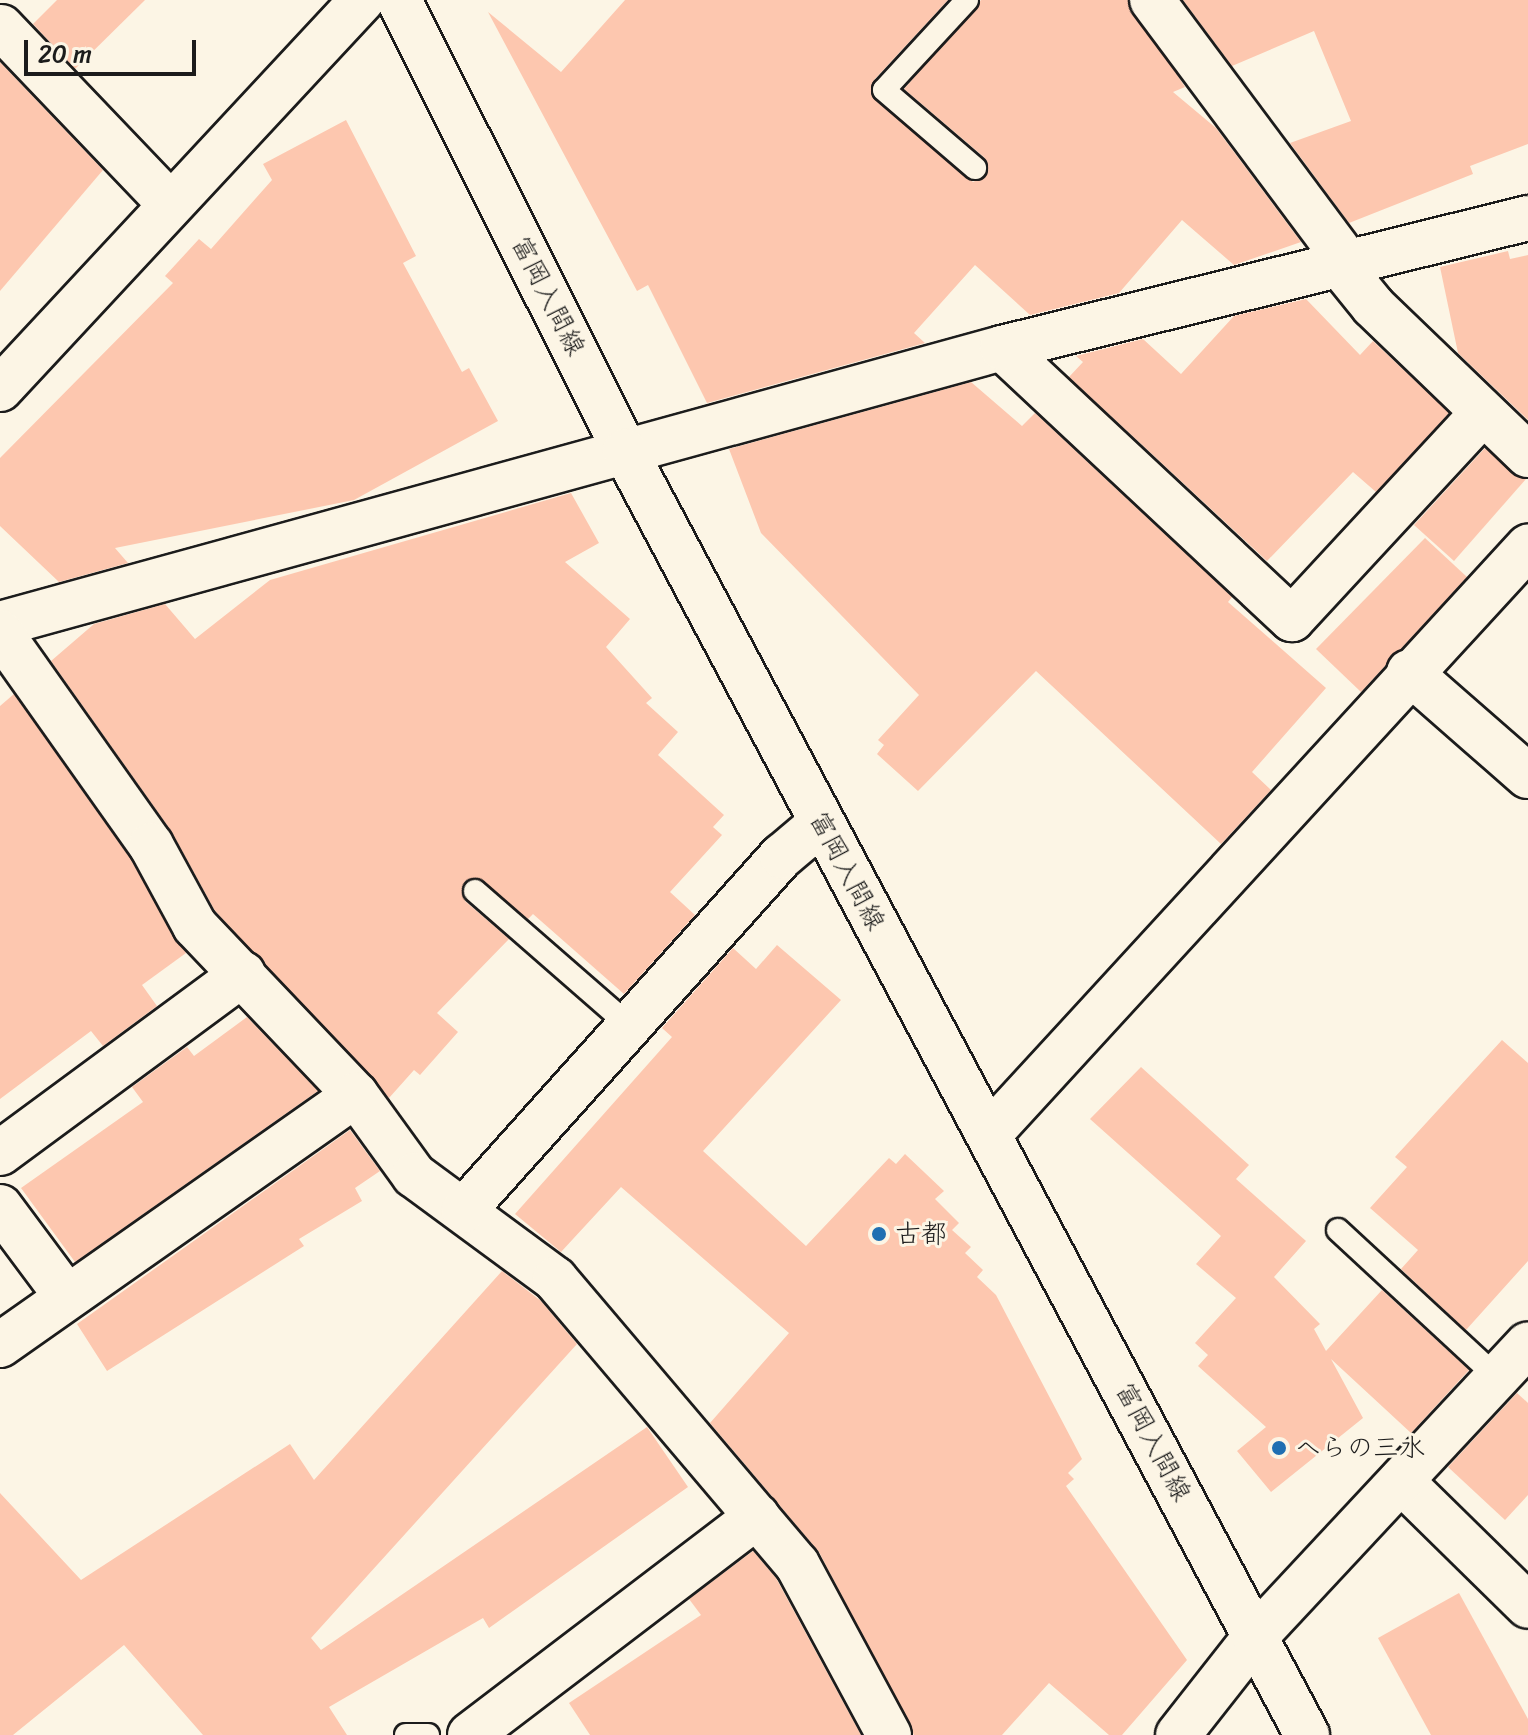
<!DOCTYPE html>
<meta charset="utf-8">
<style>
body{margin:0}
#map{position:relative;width:1528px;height:1735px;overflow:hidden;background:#fcf5e5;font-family:Sriracha,"Klee One",sans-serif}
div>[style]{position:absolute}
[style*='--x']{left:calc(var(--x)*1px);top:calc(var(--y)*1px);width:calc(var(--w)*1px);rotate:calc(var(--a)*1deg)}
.building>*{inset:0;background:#fdc7af}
.roads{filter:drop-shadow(2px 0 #1c1c1c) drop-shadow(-2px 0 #1c1c1c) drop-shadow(0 2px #1c1c1c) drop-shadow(0 -2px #1c1c1c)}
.lane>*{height:22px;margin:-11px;padding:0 11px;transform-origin:11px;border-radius:11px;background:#fcf5e5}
.street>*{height:44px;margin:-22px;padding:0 22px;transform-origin:22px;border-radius:22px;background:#fcf5e5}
.secondary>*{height:44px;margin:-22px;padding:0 22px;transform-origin:22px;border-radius:22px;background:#fcf5e5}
.dots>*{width:22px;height:22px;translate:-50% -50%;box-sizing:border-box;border:4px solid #fcf5e5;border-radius:50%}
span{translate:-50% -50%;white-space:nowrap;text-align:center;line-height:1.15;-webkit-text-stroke:6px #fcf5e5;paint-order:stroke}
.street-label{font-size:26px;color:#1c1c1c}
.poi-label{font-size:26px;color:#1c1c1c}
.left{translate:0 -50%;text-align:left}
.scale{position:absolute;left:24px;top:40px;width:172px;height:36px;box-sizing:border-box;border:4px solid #1c1c1c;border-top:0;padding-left:10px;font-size:24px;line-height:28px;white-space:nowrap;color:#1c1c1c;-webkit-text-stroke:6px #fcf5e5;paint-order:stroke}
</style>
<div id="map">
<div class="building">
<div style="clip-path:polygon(57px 0,145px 0,75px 69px,33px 24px)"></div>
<div style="clip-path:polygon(625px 0,948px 0,874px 80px,871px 94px,973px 182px,986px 176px,985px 158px,904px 89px,981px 0,1128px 0,1185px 87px,1173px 92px,1216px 128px,1301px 242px,1234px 265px,1182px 220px,1119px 293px,1030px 315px,975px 265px,914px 333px,925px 343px,707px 403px,648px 285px,637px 291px,488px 12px,561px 72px)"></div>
<div style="clip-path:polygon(1183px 0,1528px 0,1528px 144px,1470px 166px,1473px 174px,1349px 223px,1290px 143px,1351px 121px,1314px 31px,1232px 66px)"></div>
<div style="clip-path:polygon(0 62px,103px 170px,0 291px)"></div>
<div style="clip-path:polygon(346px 120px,416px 256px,403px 263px,462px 372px,469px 368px,498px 421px,354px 500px,115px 548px,128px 563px,59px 582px,0 526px,0 458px,173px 283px,165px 276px,199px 239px,211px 249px,272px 180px,263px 164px)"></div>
<div style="clip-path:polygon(1508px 251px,1510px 259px,1528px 255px,1528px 420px,1458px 353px,1440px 267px)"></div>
<div style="clip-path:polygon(1306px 299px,1360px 355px,1373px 341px,1449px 413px,1376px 492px,1353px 472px,1267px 561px,1069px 377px,1083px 362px,1076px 356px,1143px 339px,1181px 374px,1234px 316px)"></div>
<div style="clip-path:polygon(971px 382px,1022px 426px,1035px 413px,1232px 597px,1228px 602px,1326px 688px,1252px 772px,1271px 790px,1221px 844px,1036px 671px,918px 791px,877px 754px,884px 745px,878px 740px,919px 695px,761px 533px,729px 449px)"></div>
<div style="clip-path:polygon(1485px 448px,1526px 479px,1454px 561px,1414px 525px)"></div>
<div style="clip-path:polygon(571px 493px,599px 543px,565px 562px,630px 619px,606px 647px,652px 698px,646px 703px,678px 732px,658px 755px,724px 815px,713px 827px,722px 835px,670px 892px,695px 915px,624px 994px,533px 914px,528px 919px,478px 878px,465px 881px,465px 901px,509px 939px,437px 1013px,458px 1032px,420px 1075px,414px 1070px,389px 1098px,215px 911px,171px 831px,51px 661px,94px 624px,165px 604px,195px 639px,270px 580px)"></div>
<div style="clip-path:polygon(1425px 538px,1467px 577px,1361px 692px,1316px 649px)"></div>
<div style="clip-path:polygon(14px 694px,130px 858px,186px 953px,142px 985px,157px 1006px,103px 1046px,91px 1031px,0 1099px,0 706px)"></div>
<div style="clip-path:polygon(777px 945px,841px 1000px,703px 1151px,806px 1246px,889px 1158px,896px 1164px,905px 1154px,944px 1191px,935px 1199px,959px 1223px,952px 1230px,971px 1247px,965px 1253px,983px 1270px,977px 1277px,996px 1295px,1082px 1459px,1068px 1473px,1074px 1479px,1066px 1486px,1187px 1660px,1122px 1735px,1109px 1735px,1049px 1683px,1002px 1735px,914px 1735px,819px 1552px,710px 1423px,789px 1333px,621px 1187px,561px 1252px,515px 1214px,672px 1037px,662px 1028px,733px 948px,756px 969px)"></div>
<div style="clip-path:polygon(247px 1017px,318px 1091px,75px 1262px,21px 1188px,143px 1102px,132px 1087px,187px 1047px,194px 1056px)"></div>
<div style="clip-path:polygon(1502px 1040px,1528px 1063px,1528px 1261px,1466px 1330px,1401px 1269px,1418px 1250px,1370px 1208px,1407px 1167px,1395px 1157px)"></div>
<div style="clip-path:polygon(1141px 1067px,1249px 1165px,1236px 1179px,1306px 1241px,1274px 1277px,1320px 1324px,1314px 1329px,1326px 1351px,1382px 1290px,1469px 1370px,1411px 1433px,1331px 1359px,1363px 1418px,1271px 1492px,1237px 1451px,1266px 1427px,1198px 1366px,1208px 1355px,1195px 1343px,1236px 1298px,1196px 1264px,1221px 1236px,1090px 1119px)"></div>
<div style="clip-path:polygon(350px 1130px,380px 1171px,355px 1188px,362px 1201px,299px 1239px,304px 1246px,107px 1371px,77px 1324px)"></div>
<div style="clip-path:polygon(502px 1271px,541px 1301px,577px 1344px,311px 1638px,321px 1650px,647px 1427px,688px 1487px,489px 1628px,483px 1618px,329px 1707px,347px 1735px,203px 1735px,124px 1645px,13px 1735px,0 1735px,0 1493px,81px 1580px,290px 1444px,314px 1480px)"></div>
<div style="clip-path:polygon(1517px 1393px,1528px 1403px,1528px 1495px,1505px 1520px,1448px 1467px)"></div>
<div style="clip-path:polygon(753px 1551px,776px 1578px,861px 1735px,590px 1735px,569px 1703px,701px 1615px,689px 1599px)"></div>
<div style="clip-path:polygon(1459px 1593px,1528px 1719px,1528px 1735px,1431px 1735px,1378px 1638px)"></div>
</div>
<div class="roads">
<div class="lane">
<div style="--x:967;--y:0;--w:122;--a:132.7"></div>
<div style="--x:884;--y:90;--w:120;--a:40.6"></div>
<div style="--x:475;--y:891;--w:206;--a:41.1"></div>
<div style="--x:1338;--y:1230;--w:218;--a:42.8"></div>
<div style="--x:406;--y:1735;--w:22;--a:0"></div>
</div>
<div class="street">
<div style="--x:1152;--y:0;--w:327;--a:53.3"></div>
<div style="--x:1;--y:27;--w:243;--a:46.3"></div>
<div style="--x:1339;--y:264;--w:54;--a:51"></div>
<div style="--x:1373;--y:306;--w:215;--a:43.9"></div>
<div style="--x:1002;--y:348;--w:397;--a:43.1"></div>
<div style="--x:1292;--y:619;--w:280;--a:-47.2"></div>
<div style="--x:0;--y:389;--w:531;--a:-47.06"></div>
<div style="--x:0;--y:624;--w:1039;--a:-15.4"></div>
<div style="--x:1002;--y:348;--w:542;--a:-13.88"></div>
<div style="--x:0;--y:632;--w:261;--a:54.7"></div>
<div style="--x:151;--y:845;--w:92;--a:61.5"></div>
<div style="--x:195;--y:926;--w:233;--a:46.4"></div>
<div style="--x:356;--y:1095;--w:99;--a:54.1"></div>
<div style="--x:414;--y:1175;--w:175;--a:36.4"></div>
<div style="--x:555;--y:1279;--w:374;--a:49.7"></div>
<div style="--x:797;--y:1564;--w:194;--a:61.7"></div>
<div style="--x:1409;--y:672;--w:158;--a:41.2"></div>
<div style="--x:990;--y:1133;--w:796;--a:-47.45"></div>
<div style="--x:0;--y:1153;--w:302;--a:-36.4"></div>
<div style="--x:0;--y:1207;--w:112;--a:53.3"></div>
<div style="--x:464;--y:1210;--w:476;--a:-48.1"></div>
<div style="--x:782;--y:856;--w:51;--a:-40.2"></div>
<div style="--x:0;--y:1345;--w:435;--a:-35.1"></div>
<div style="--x:1401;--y:1481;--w:178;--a:44.5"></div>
<div style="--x:470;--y:1735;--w:361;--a:-37.3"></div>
<div style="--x:1178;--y:1735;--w:125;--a:-51.8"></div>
<div style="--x:1255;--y:1637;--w:400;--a:-47"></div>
</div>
<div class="secondary">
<div style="--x:399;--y:0;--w:504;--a:63.38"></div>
<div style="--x:625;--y:451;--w:1454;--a:62.02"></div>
</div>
</div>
<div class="dots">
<div style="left:879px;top:1234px;background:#1f6fb2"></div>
<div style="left:1279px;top:1448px;background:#1f6fb2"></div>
</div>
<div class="street-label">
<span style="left:548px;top:296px;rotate:63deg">富岡入間線</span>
<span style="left:847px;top:871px;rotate:62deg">富岡入間線</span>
<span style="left:1153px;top:1442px;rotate:62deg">富岡入間線</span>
</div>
<div class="poi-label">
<span class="left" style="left:895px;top:1234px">古都</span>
<span class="left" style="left:1295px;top:1448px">へらの三水</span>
</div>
<div class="scale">20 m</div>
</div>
